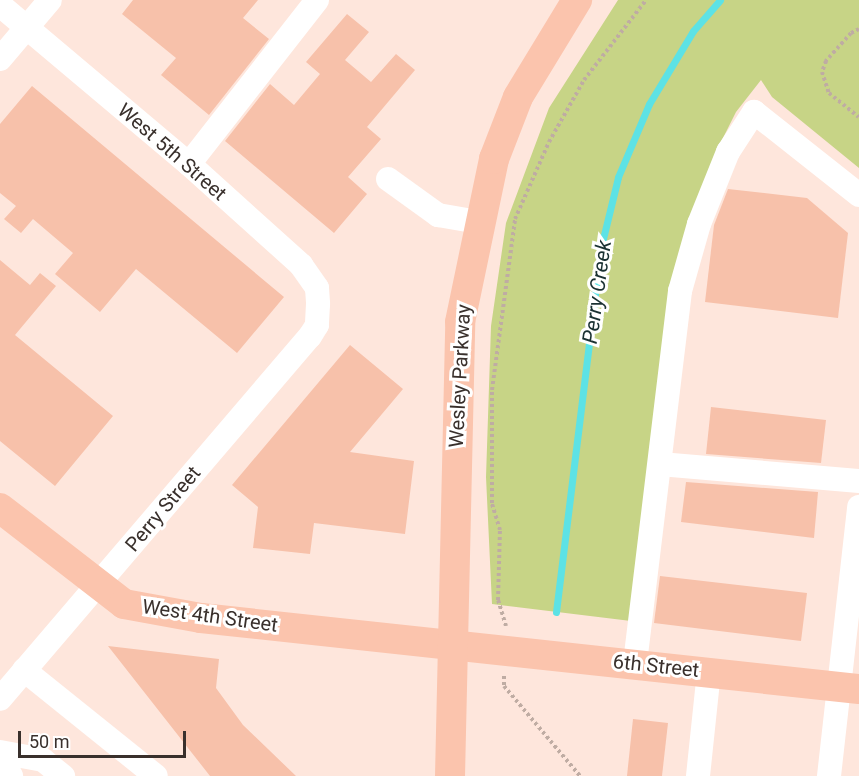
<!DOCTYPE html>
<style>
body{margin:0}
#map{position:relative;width:859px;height:776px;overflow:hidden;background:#fee6dc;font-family:Roboto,sans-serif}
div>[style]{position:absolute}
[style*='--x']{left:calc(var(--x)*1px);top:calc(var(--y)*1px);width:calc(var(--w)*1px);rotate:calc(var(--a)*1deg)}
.green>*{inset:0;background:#c7d486}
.stream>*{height:7px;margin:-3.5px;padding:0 3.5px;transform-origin:3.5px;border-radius:3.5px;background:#5de2e5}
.building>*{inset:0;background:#f7c1aa}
.path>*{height:4px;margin-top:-2px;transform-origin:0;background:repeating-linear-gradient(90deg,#bfaca3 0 3px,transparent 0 6px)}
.minor>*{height:24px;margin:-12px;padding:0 12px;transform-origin:12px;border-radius:12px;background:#fff}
.major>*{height:30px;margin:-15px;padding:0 15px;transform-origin:15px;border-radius:15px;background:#fbc4ad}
span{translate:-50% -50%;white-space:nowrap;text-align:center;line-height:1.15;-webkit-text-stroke:6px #fff;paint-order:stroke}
.street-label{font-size:20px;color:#39302c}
.water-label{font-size:21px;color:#1a3132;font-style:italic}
.scale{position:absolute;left:18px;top:731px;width:168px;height:27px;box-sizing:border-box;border:3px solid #39302c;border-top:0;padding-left:8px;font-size:18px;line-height:21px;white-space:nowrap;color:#39302c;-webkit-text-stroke:4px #fff;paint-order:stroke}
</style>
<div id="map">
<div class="green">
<div style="clip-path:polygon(618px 0,859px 0,859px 168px,772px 97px,761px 80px,736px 112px,717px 150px,631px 621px,492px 604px,486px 477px,491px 326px,506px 223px,549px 108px)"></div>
</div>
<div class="stream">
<div style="--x:556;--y:612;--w:368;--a:-83"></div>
<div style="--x:601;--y:247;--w:72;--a:-76.3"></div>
<div style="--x:618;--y:177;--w:79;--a:-67"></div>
<div style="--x:649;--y:104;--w:85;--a:-58.9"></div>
<div style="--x:693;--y:31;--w:41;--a:-48.9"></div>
</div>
<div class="building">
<div style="clip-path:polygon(133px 0,258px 0,243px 18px,269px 39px,209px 115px,161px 75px,176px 58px,122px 14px)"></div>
<div style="clip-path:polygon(347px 14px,369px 32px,345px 60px,371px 82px,396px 54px,415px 70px,367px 127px,381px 139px,348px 177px,367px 194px,334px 233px,225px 141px,270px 84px,294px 105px,320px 74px,306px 62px)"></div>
<div style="clip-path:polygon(32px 86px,284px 297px,237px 353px,136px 269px,100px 312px,55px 274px,73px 253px,33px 219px,21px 233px,4px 219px,16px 206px,0 193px,0 124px)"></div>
<div style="clip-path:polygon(728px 189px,807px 198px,848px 233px,838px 318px,705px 302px,714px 225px)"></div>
<div style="clip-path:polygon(0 260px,30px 285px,40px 273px,56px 286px,15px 335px,113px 416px,55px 486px,0 441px)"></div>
<div style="clip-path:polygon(350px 345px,403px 389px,350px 452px,414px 461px,405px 534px,314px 523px,310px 554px,253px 548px,258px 507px,232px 485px)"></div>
<div style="clip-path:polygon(711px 407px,826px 420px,821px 463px,706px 454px)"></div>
<div style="clip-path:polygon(686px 482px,818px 492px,814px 538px,681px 522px)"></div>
<div style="clip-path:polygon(660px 576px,807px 593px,801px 641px,654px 623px)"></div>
<div style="clip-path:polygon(108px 646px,219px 659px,216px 688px,243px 725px,296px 776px,210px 776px)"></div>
<div style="clip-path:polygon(633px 719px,668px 723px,662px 776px,627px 776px)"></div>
</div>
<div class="path">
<div style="--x:859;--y:29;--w:9;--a:153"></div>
<div style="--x:851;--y:33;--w:38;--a:132"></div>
<div style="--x:826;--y:61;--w:12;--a:110"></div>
<div style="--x:822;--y:72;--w:22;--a:72"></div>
<div style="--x:829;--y:93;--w:38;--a:39"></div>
<div style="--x:506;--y:626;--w:27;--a:-107"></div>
<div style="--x:498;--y:600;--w:70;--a:-88.4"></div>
<div style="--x:500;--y:530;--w:28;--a:-107"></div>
<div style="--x:492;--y:503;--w:113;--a:-90"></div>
<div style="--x:492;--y:390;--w:173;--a:-82.3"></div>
<div style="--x:515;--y:219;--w:84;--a:-66.2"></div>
<div style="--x:549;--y:142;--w:71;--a:-60.6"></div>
<div style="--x:584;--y:80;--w:101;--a:-52.2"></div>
<div style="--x:504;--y:676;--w:10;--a:90"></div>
<div style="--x:504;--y:686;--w:118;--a:49.8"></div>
</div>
<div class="minor">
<div style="--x:0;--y:5;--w:247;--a:40.1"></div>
<div style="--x:189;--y:164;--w:151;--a:42"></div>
<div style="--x:301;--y:265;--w:28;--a:55"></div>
<div style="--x:317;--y:288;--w:16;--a:86"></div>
<div style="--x:318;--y:304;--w:21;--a:93"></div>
<div style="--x:317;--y:325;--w:13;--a:122"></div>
<div style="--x:310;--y:336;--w:477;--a:130.5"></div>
<div style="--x:0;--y:59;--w:77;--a:-49.7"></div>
<div style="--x:189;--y:164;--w:208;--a:-52"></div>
<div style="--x:388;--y:179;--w:62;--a:35.8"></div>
<div style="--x:438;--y:215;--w:41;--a:9.9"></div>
<div style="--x:660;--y:464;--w:200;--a:4.9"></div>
<div style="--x:635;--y:663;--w:375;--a:-83.1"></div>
<div style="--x:680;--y:291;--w:70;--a:-74.2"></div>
<div style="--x:699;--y:224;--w:78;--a:-68.1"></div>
<div style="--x:728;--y:152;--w:48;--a:-57"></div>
<div style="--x:754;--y:112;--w:134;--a:38.3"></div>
<div style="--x:24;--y:670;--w:169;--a:38.8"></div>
<div style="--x:0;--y:752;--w:44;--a:10.5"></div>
<div style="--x:43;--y:760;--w:26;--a:39"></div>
<div style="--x:0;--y:756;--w:23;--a:61"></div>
<div style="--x:698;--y:776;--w:105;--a:-84"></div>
<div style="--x:829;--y:776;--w:271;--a:-83.6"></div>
</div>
<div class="major">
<div style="--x:0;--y:508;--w:157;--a:37.7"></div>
<div style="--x:124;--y:604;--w:78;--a:10.3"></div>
<div style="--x:201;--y:618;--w:662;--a:6.16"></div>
<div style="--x:450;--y:776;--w:454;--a:-88.7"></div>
<div style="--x:460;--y:322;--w:167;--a:-78.2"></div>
<div style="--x:494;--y:159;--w:66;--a:-68.8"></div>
<div style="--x:518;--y:97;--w:114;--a:-58.7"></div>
</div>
<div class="street-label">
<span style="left:172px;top:152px;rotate:41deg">West 5th Street</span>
<span style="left:460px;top:376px;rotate:-87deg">Wesley Parkway</span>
<span style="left:163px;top:509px;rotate:-50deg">Perry Street</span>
<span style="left:210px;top:616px;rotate:8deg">West 4th Street</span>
<span style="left:656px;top:666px;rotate:6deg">6th Street</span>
</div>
<div class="water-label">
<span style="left:597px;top:292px;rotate:-82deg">Perry Creek</span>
</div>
<div class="scale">50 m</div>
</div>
